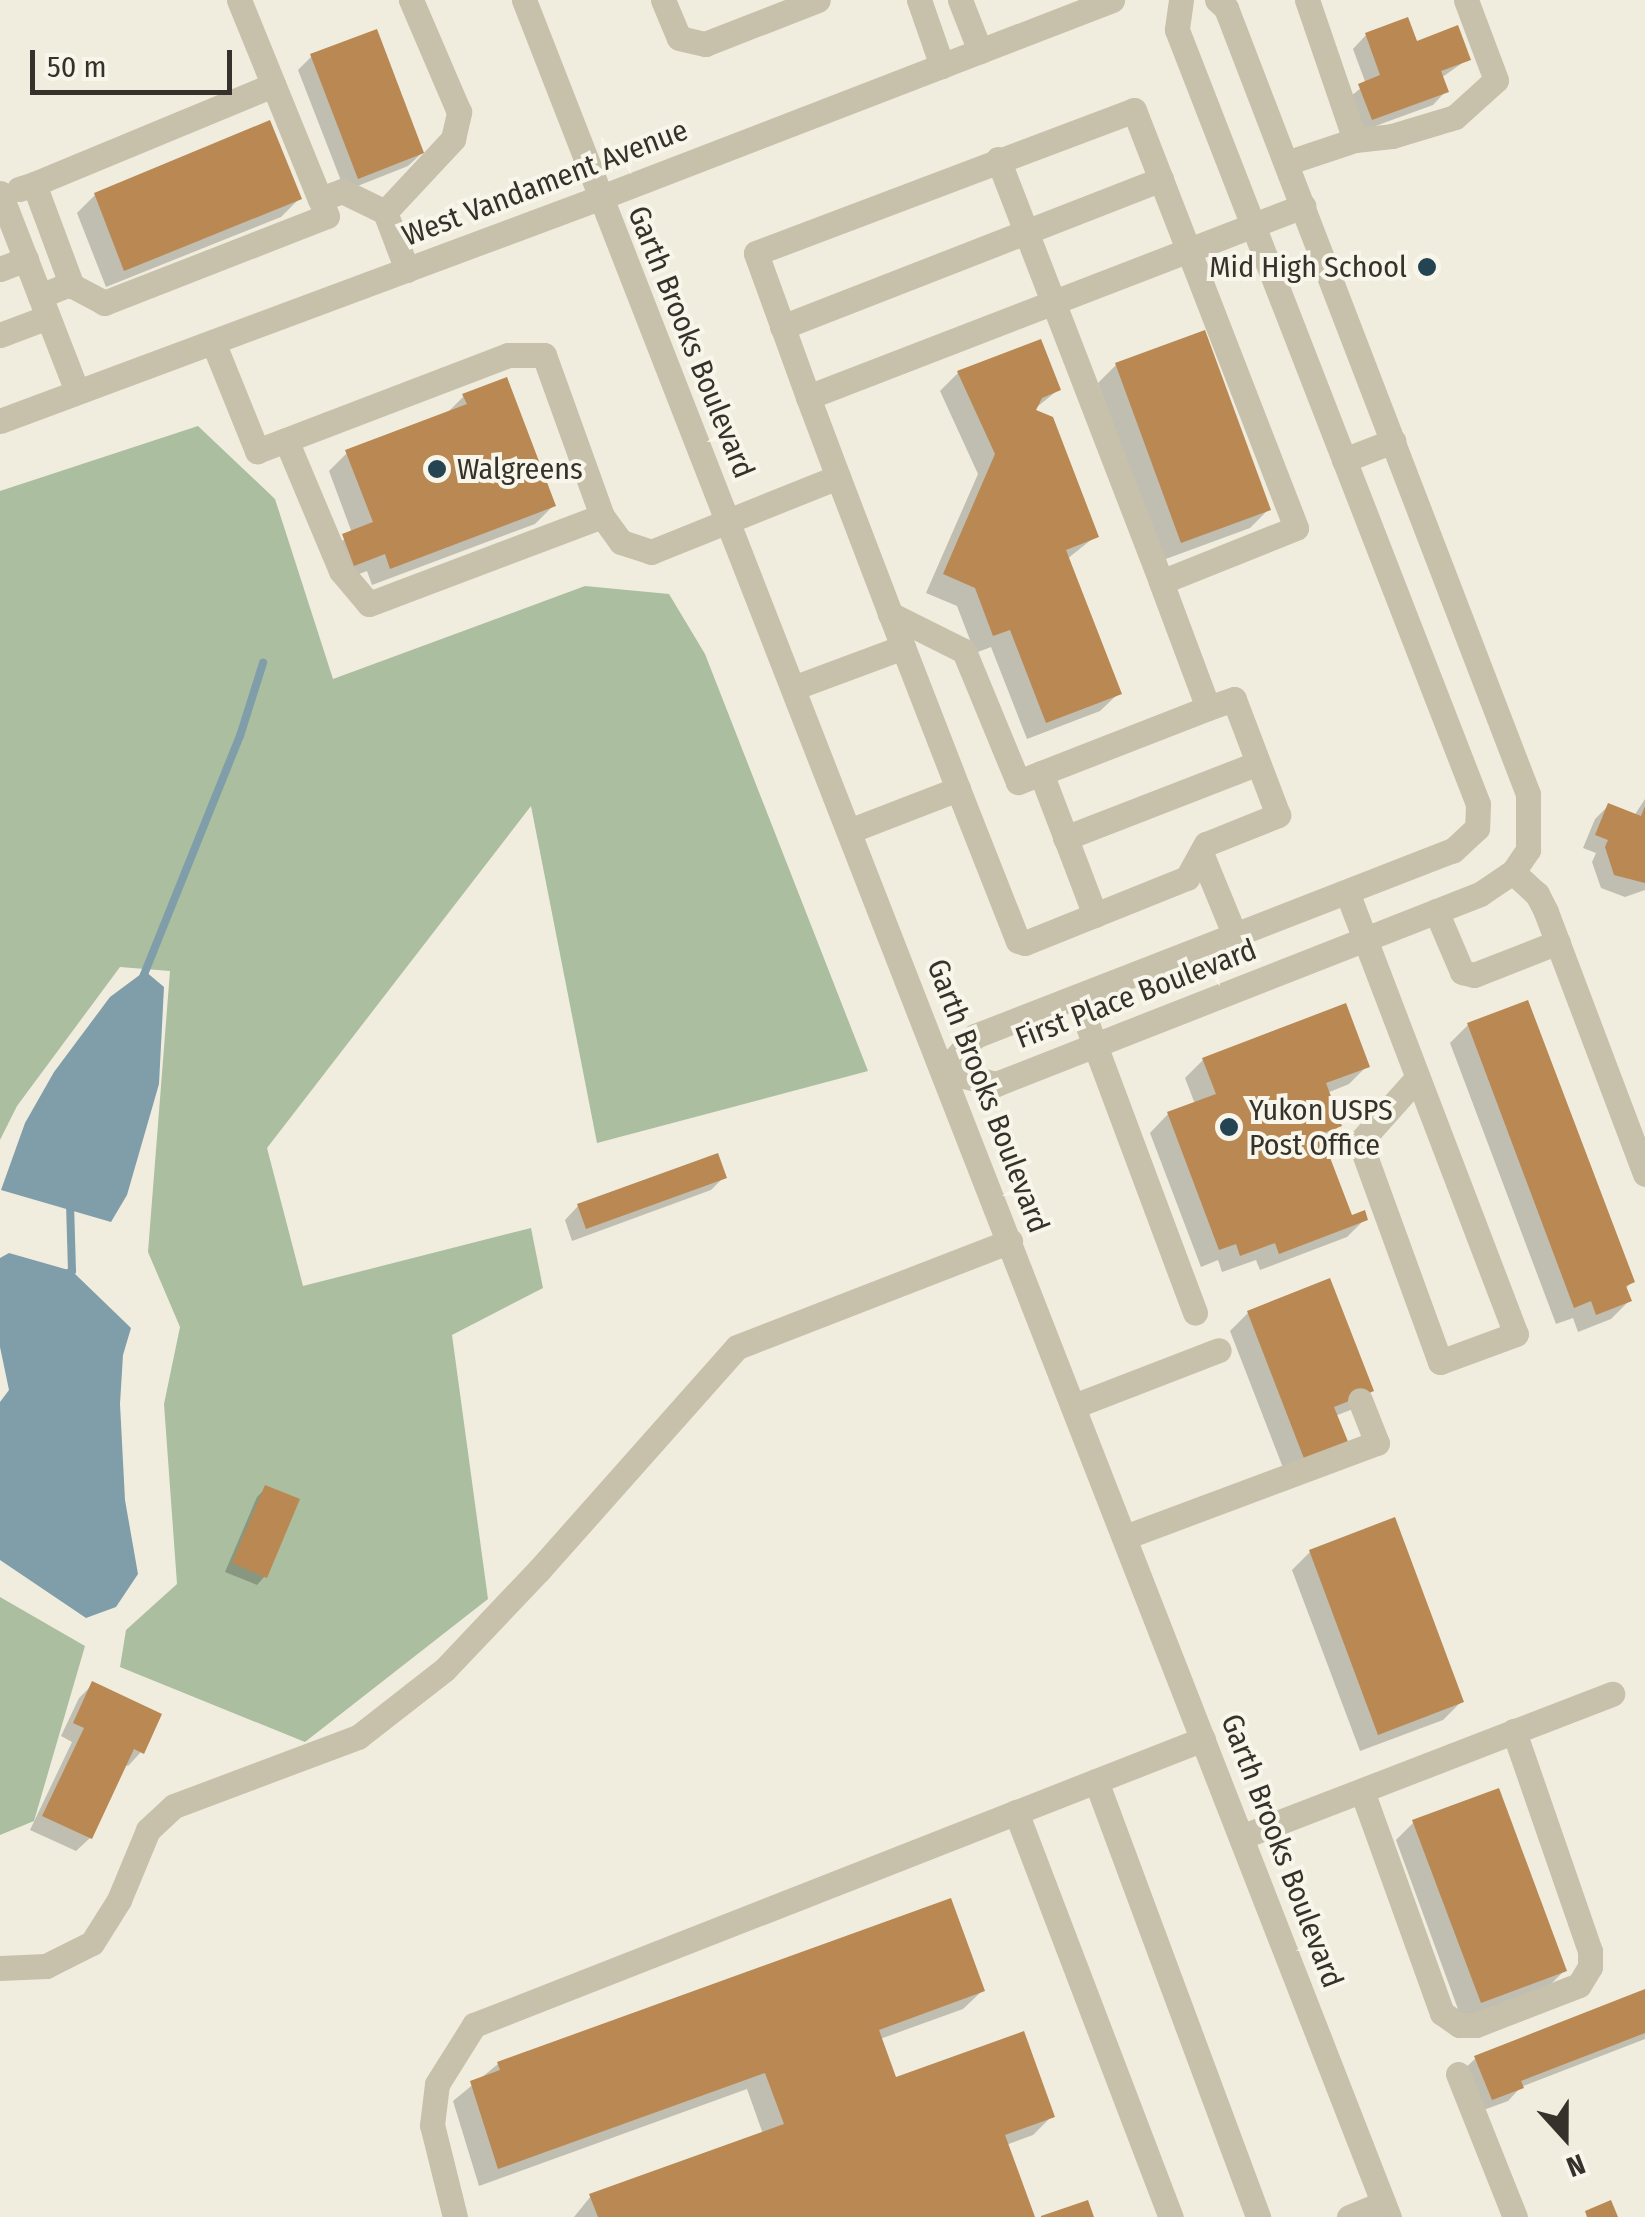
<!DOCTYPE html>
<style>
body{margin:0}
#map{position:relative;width:1645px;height:2217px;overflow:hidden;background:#f0edde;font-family:"Fira Sans Condensed",sans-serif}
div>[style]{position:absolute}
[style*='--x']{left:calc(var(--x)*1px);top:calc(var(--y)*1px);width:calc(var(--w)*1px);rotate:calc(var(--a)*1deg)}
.green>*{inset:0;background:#abbea0}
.water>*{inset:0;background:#809daa}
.shadow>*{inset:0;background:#0003}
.stream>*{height:8px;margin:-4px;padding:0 4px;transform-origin:4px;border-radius:4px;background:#809daa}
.building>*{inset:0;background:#b98853}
.minor>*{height:25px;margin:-12.5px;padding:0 12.5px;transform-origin:12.5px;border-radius:12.5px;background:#c7c0ab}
.dots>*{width:28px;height:28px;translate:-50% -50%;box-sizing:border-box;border:5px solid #f8f6ea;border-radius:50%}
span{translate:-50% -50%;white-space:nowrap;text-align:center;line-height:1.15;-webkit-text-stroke:8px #f8f6ea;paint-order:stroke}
.street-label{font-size:30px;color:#36312a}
.poi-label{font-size:30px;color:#36312a}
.right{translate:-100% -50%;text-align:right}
.left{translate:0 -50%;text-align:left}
.north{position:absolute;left:1515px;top:2087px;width:100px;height:100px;-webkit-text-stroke:8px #f8f6ea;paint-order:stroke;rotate:159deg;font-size:28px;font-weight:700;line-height:40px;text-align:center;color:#36312a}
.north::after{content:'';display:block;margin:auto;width:35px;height:45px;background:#36312a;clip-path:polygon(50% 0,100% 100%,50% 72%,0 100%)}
.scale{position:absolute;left:30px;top:50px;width:202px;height:45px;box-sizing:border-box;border:5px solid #36312a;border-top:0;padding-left:12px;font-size:30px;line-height:35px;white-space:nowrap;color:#36312a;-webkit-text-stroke:8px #f8f6ea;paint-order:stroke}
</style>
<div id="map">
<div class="green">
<div style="clip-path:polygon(198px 426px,275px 499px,333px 679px,585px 586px,669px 594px,705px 654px,868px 1071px,597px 1143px,531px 806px,267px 1148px,303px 1286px,531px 1228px,543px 1288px,452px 1335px,488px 1599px,305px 1742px,120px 1667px,126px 1630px,177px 1584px,164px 1404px,180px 1327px,148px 1252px,170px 971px,120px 967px,17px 1106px,0 1140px,0 491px)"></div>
<div style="clip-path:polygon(0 1597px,85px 1646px,34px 1821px,0 1835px)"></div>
</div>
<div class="water">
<div style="clip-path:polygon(145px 971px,164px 987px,159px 1084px,127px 1195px,111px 1222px,1px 1190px,25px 1123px,54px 1072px,110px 997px)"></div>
<div style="clip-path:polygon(9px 1253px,72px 1271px,131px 1328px,123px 1355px,120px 1404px,125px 1500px,138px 1574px,116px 1607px,86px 1618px,0 1560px,0 1402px,9px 1390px,0 1347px,0 1258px)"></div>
</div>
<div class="shadow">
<div style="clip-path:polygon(1366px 35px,1416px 44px,1468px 59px,1441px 78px,1446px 91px,1433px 105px,1359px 132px,1346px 100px,1366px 84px,1353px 49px)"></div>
<div style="clip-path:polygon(312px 56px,422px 153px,408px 166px,345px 191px,298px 70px)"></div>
<div style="clip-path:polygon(95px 195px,299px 199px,281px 217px,106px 287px,77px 213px)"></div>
<div style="clip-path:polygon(1116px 365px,1268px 510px,1250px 528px,1163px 560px,1098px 383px)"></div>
<div style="clip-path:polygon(958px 373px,1058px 390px,1032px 411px,1096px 536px,1067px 559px,1119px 693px,1100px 711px,1027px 739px,991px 647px,975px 653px,957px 606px,926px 593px,978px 474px,940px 391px)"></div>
<div style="clip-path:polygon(464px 396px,553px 506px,535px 524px,372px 585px,367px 571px,336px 583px,326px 554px,352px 533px,329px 471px,347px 453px,446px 414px)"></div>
<div style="clip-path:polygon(1645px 799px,1645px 890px,1625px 897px,1601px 888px,1592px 862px,1596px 853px,1583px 848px,1595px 819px,1608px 806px,1634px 816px)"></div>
<div style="clip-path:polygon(1468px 1025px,1632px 1282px,1625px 1289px,1629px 1301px,1611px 1319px,1578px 1332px,1573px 1318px,1556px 1324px,1450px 1043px)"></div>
<div style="clip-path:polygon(1203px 1060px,1367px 1066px,1349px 1084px,1327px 1093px,1339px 1126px,1322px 1143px,1350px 1218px,1365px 1219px,1347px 1237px,1260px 1270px,1256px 1260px,1222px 1272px,1218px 1260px,1201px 1267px,1150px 1133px,1168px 1114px,1195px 1104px,1185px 1078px)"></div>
<div style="clip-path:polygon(724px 1177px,711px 1190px,572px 1241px,565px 1220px,578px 1206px)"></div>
<div style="clip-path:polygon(1248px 1313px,1372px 1391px,1353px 1409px,1335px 1416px,1346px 1444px,1287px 1478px,1230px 1331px)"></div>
<div style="clip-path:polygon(266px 1488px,265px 1576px,257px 1585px,225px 1572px,257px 1497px)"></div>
<div style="clip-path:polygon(1310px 1552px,1461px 1702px,1443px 1720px,1360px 1751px,1292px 1570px)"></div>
<div style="clip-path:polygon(93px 1684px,141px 1752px,128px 1766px,124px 1764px,90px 1838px,76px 1851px,30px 1830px,72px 1742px,61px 1736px,79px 1698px)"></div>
<div style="clip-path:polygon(1414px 1822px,1565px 1970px,1546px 1989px,1462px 2020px,1396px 1840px)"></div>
<div style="clip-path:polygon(982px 1991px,963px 2009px,880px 2039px,894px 2081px,1052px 2116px,1033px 2135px,1006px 2145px,1032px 2217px,574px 2217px,591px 2196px,763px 2134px,747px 2089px,479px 2186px,453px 2101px,498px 2064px)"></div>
<div style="clip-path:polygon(1645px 1992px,1645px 2039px,1521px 2087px,1508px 2101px,1478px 2112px,1462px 2071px,1476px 2058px)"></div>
</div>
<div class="stream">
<div style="--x:143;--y:977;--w:260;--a:-68.1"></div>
<div style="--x:240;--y:736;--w:77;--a:-72.5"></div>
<div style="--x:65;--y:1275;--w:8;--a:-30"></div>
<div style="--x:72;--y:1271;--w:67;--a:-91.7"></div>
</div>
<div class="building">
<div style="clip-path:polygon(1408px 17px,1417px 41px,1458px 25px,1471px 60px,1441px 71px,1449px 92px,1372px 120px,1358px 84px,1380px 75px,1365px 33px)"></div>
<div style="clip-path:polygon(377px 29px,424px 153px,358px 179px,310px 54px)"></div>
<div style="clip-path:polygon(270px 120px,302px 199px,124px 271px,94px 193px)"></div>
<div style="clip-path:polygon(1205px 330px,1271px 510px,1181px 543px,1115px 363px)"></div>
<div style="clip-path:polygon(1041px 339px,1061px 390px,1042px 398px,1036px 410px,1053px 417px,1099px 537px,1066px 550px,1122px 694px,1046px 723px,1010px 630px,993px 636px,975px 588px,943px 574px,995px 454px,957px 371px)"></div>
<div style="clip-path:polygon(507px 377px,556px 506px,390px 569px,385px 554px,354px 566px,342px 534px,373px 522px,345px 450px,467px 404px,462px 394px)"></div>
<div style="clip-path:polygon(1608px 803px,1641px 816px,1645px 806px,1645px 883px,1614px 875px,1605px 847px,1608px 840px,1595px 835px)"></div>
<div style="clip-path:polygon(1528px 1000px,1635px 1282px,1626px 1286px,1632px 1301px,1596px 1315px,1591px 1301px,1574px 1308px,1467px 1023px)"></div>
<div style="clip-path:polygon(1346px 1003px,1370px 1067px,1326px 1083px,1342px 1126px,1321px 1134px,1352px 1215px,1365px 1210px,1368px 1220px,1279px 1254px,1275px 1243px,1240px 1256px,1236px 1244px,1219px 1250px,1167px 1112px,1216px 1094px,1202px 1058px)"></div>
<div style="clip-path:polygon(718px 1153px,727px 1178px,586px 1229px,577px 1204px)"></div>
<div style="clip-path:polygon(1330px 1278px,1374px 1391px,1334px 1407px,1349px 1444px,1305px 1461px,1247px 1311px)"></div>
<div style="clip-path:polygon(265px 1485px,300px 1499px,267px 1578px,232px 1563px)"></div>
<div style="clip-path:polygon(1395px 1517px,1464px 1702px,1378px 1735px,1309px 1550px)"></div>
<div style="clip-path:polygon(92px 1681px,162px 1714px,144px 1754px,134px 1749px,92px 1839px,42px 1816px,84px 1728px,73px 1723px)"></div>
<div style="clip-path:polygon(1499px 1788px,1567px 1971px,1481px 2003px,1412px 1820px)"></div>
<div style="clip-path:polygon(951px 1898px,985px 1991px,879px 2030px,896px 2077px,1024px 2031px,1055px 2117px,1005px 2135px,1035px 2217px,598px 2217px,589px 2194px,784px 2124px,765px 2073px,498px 2169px,470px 2081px,500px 2070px,497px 2062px)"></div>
<div style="clip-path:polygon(1645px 1989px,1645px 2033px,1521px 2081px,1524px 2088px,1492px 2100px,1474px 2056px)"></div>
<div style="clip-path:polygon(1088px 2200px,1094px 2217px,1041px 2217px,1041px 2216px)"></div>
<div style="clip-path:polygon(1611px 2200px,1618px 2217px,1587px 2217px,1585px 2211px)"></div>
</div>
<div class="minor">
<div style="--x:239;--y:0;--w:215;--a:67.9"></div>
<div style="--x:524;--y:0;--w:2380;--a:68.69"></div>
<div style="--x:663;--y:0;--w:41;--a:67.2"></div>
<div style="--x:679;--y:38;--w:27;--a:13"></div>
<div style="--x:705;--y:44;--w:121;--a:-21.3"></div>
<div style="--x:919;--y:0;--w:70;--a:70.8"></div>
<div style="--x:960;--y:0;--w:55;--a:68.6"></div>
<div style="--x:1181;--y:0;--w:30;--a:98"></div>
<div style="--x:1177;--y:30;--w:830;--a:68.75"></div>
<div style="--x:1478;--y:804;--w:24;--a:92"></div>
<div style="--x:1477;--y:828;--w:33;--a:137"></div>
<div style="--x:1453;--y:850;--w:513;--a:158.74"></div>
<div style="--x:975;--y:1036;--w:47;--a:131.5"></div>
<div style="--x:944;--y:1071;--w:54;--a:14"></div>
<div style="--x:996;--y:1084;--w:520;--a:-21.43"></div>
<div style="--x:1480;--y:894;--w:40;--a:-34"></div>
<div style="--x:1513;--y:872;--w:27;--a:-56"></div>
<div style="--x:1528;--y:850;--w:56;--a:-90"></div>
<div style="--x:1528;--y:794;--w:842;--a:-111.02"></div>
<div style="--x:1226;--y:8;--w:12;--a:-138"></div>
<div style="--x:1355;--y:140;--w:37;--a:-6"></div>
<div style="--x:1392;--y:136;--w:66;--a:-16.8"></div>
<div style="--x:1455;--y:117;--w:55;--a:-42.1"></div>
<div style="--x:1496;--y:80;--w:85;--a:-110.6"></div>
<div style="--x:998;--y:159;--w:453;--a:68.9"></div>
<div style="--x:1286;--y:163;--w:73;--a:-18.4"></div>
<div style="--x:1355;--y:140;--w:148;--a:-108.9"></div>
<div style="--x:34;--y:184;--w:259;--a:-22.5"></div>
<div style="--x:19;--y:189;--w:16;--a:-18"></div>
<div style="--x:34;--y:184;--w:109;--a:69.6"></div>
<div style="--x:0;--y:193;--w:213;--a:68.8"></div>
<div style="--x:0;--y:269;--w:28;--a:-21"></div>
<div style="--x:407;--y:270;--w:62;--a:-110.8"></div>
<div style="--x:385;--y:212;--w:100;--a:-47"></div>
<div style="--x:453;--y:139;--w:28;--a:-77"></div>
<div style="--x:459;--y:112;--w:122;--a:-113.2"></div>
<div style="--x:40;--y:296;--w:31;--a:-22"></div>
<div style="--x:69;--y:284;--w:40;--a:28"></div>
<div style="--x:104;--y:303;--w:239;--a:-21.3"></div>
<div style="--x:327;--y:216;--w:18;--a:-112"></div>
<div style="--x:320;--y:199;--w:23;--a:-20"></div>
<div style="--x:342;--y:191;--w:48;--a:26"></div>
<div style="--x:782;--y:327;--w:407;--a:-21.3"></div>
<div style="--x:0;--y:335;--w:51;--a:-20.6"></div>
<div style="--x:213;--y:342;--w:118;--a:68"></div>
<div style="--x:257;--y:451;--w:269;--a:-20.9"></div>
<div style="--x:508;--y:355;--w:36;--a:0"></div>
<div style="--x:544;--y:355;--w:171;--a:70.2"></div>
<div style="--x:602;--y:516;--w:32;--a:54"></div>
<div style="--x:621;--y:542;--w:32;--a:18"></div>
<div style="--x:651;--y:552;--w:201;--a:-21.9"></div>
<div style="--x:808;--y:397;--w:531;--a:-21.1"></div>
<div style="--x:0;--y:421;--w:639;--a:-20.42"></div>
<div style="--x:599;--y:198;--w:550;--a:-21.1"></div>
<div style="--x:286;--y:440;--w:142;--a:67.2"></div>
<div style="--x:341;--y:571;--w:43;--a:49.7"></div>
<div style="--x:369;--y:604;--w:249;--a:-20.7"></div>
<div style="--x:1344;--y:460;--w:53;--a:-21.2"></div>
<div style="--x:903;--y:647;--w:152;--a:68.8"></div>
<div style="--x:793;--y:688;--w:117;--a:-20.4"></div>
<div style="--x:903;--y:647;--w:182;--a:-110.9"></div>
<div style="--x:838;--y:477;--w:85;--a:-110.6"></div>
<div style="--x:808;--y:397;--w:153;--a:-109.9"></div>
<div style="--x:756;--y:253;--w:404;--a:-20.7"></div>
<div style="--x:1134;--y:110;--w:448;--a:68.8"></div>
<div style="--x:1296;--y:528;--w:145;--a:158.2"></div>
<div style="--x:1161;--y:582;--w:134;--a:69.5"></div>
<div style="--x:1208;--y:708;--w:204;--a:158.7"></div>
<div style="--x:1018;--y:782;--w:142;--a:-112.4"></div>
<div style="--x:964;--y:651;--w:83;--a:-153.4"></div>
<div style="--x:1041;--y:773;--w:152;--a:69.2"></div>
<div style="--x:849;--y:831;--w:117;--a:-21.1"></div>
<div style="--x:958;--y:789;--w:163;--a:68.5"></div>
<div style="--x:1018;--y:941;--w:7;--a:16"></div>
<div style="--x:1025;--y:943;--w:175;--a:-21.9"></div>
<div style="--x:1187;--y:878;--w:39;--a:-61"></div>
<div style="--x:1206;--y:844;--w:78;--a:-21.9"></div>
<div style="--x:1278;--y:815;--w:124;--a:-110.8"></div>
<div style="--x:1234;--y:699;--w:28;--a:161"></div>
<div style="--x:1065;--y:838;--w:207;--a:-21.2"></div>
<div style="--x:1201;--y:853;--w:90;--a:67.7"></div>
<div style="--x:1513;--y:872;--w:33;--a:43"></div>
<div style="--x:1537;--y:894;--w:20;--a:63"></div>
<div style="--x:1546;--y:912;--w:280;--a:69.3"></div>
<div style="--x:1347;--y:892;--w:473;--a:69.1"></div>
<div style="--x:1516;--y:1334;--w:81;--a:159.8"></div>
<div style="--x:1440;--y:1362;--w:234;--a:-110"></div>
<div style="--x:1360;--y:1142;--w:86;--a:-48.3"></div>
<div style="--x:1436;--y:911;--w:66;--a:66.9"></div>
<div style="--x:1462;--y:972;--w:12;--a:14"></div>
<div style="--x:1474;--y:975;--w:90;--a:-21.4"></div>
<div style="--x:1077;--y:997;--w:337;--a:69.5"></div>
<div style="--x:1074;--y:1406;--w:155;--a:-21.1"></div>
<div style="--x:1125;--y:1537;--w:269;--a:-20.5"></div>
<div style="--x:1377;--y:1443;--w:46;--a:-111.6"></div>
<div style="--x:1096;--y:1781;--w:465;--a:69.6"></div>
<div style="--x:1362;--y:1791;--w:236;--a:70.2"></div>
<div style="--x:1442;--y:2013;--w:21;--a:35"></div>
<div style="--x:1459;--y:2025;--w:17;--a:0"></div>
<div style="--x:1476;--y:2025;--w:110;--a:-21.2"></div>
<div style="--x:1579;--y:1985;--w:21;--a:-59"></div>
<div style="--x:1590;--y:1967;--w:16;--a:-90"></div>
<div style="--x:1590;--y:1951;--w:233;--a:-109.1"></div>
<div style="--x:1016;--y:1812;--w:434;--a:69.1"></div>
<div style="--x:1241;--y:1837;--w:398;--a:-21.1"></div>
<div style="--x:0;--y:1968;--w:46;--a:-2.5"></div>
<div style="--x:46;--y:1966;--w:51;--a:-26.6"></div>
<div style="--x:92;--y:1943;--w:51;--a:-57.9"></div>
<div style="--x:119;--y:1900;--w:76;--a:-67.5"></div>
<div style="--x:148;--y:1830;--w:35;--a:-43"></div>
<div style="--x:174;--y:1806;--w:197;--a:-20.6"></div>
<div style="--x:358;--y:1737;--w:110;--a:-38"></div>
<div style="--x:445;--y:1669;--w:137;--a:-46.5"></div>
<div style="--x:539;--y:1570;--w:298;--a:-48.4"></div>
<div style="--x:737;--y:1347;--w:293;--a:-21.2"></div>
<div style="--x:1458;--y:2074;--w:154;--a:68.3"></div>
<div style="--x:455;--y:2217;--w:95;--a:-104"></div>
<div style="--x:432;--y:2125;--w:41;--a:-83"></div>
<div style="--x:437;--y:2084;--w:70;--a:-57.9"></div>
<div style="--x:474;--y:2025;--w:783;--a:-21.42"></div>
<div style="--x:1349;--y:2217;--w:37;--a:-22"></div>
</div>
<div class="dots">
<div style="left:1427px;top:267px;background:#244353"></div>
<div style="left:437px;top:469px;background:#244353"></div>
<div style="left:1229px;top:1127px;background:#244353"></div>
</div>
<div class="street-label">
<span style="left:545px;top:183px;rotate:-21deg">West Vandament Avenue</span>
<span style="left:691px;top:342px;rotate:68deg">Garth Brooks Boulevard</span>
<span style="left:1136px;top:994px;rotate:-21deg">First Place Boulevard</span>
<span style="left:988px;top:1096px;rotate:69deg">Garth Brooks Boulevard</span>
<span style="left:1282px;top:1851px;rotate:69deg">Garth Brooks Boulevard</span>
</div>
<div class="poi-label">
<span class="right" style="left:1407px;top:267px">Mid High School</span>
<span class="left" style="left:457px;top:469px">Walgreens</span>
<span class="left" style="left:1249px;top:1127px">Yukon USPS<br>Post Office</span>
</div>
<div class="north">N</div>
<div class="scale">50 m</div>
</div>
